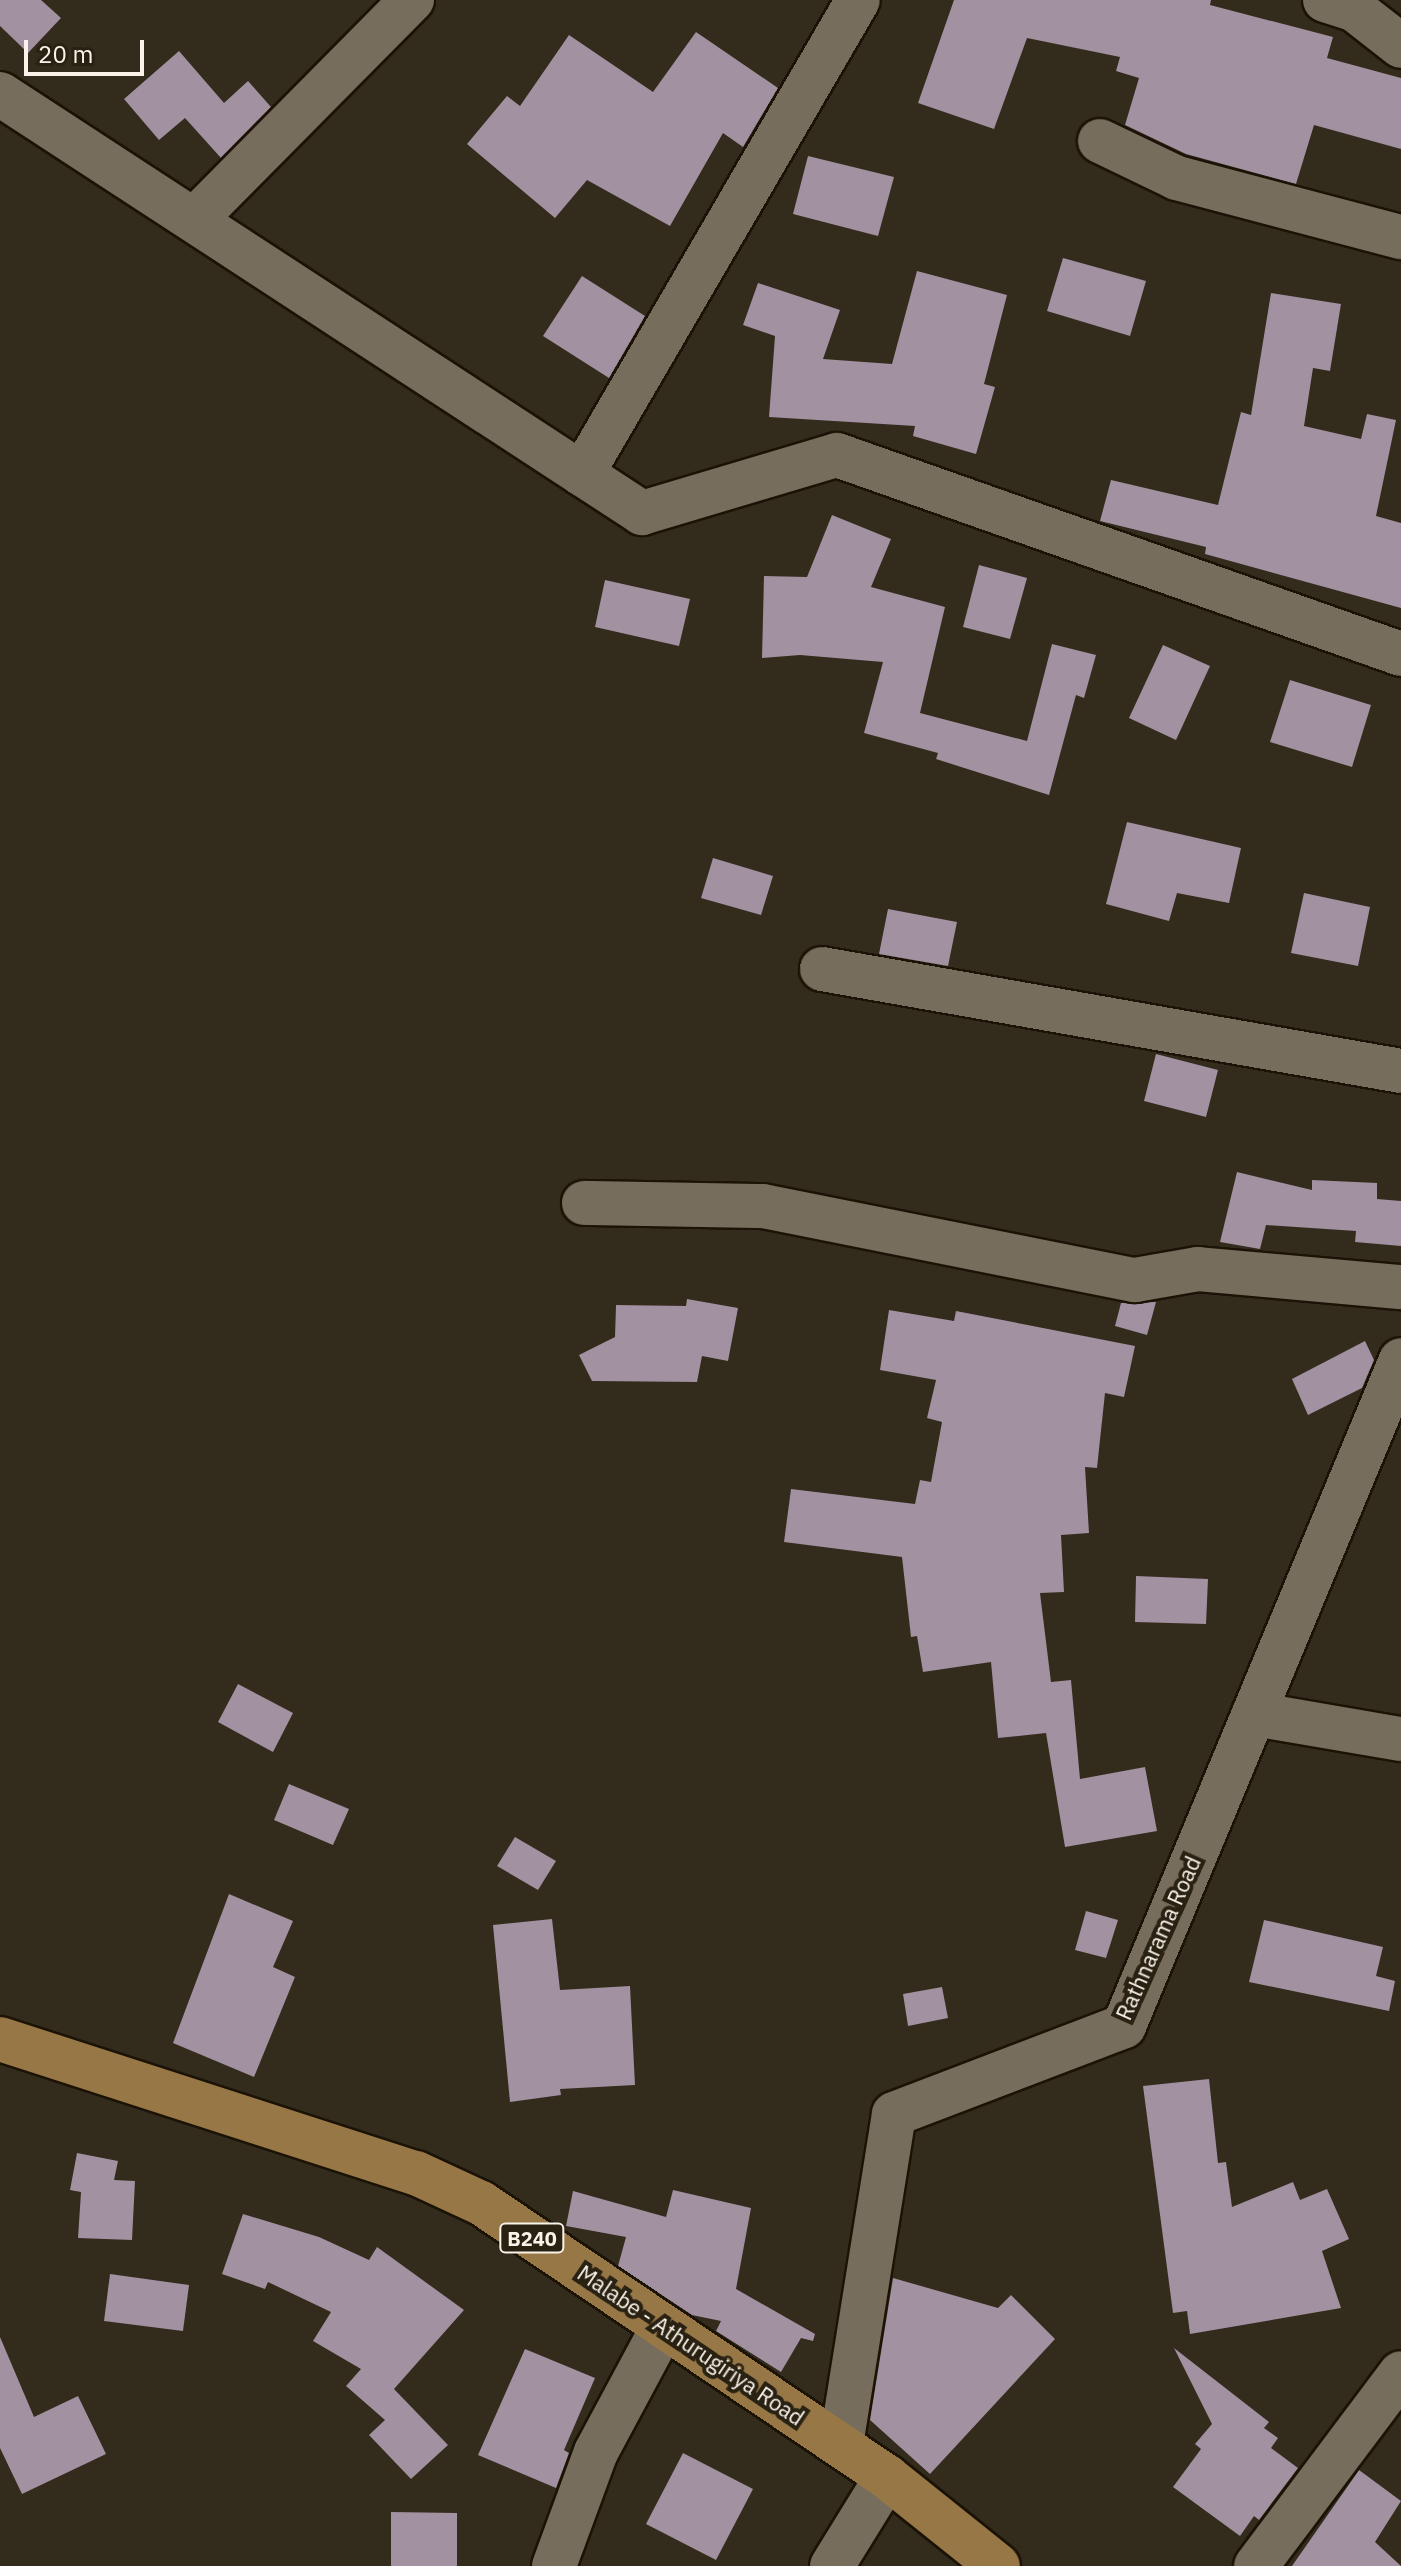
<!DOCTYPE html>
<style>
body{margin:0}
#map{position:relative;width:1401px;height:2566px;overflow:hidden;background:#332b1c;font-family:"IBM Plex Sans",sans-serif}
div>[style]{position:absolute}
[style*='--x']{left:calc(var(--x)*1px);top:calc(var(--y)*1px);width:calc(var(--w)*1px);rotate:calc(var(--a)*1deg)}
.building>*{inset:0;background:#a191a1}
.roads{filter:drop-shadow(2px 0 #1b1305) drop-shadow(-2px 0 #1b1305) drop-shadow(0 2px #1b1305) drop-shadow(0 -2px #1b1305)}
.minor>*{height:44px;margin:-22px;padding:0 22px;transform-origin:22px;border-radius:22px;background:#776d5c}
.primary>*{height:44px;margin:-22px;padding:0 22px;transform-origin:22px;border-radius:22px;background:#987747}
span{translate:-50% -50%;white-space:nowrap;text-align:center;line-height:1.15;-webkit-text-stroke:8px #292112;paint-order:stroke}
.shield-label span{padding:2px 6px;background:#292112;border:2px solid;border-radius:6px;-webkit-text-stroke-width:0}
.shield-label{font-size:20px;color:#f9f3ea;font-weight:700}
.street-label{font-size:22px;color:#f9f3ea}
.scale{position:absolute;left:24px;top:40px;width:120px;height:36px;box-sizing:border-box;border:4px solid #f9f3ea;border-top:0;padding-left:10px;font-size:24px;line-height:28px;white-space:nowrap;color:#f9f3ea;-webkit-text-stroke:6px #292112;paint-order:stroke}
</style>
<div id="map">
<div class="building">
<div style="clip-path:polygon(0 0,41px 0,61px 18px,28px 53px,0 26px)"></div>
<div style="clip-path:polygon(954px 0,1211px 0,1210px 5px,1333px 37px,1327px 58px,1401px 78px,1401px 149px,1314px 125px,1296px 184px,1186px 154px,1125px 125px,1139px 78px,1116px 71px,1120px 57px,1027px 38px,994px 129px,918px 103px)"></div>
<div style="clip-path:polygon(696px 32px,778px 88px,743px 147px,723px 133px,670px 226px,587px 180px,555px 218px,467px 144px,507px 96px,520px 106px,569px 35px,653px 92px)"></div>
<div style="clip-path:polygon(179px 51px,224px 103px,248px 81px,271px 107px,221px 158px,185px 118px,159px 140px,124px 99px)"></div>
<div style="clip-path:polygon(808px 156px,894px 177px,878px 236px,793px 214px)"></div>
<div style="clip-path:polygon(1063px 258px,1146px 281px,1130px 336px,1047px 311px)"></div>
<div style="clip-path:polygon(917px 271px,1007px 295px,984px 384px,995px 387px,976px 454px,913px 436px,915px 426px,769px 417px,775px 336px,743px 325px,758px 283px,840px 310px,823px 359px,892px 364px)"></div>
<div style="clip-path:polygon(582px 276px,645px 316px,609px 378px,543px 336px)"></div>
<div style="clip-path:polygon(1271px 293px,1341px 304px,1330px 371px,1313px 368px,1304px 426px,1361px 439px,1367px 414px,1396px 420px,1376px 516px,1401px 523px,1401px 608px,1205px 554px,1206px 547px,1100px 521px,1111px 480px,1218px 505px,1241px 412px,1251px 415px)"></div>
<div style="clip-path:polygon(832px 515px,891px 539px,871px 587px,945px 607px,920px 713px,1027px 741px,1052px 644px,1096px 655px,1084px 698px,1076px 695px,1049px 795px,936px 759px,938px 753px,864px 733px,883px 662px,800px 655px,762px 658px,764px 576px,807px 577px)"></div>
<div style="clip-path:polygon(979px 565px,1027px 578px,1010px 639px,963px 627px)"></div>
<div style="clip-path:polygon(605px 580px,690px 599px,679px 646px,595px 627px)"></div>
<div style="clip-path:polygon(1163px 645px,1210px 666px,1176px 740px,1129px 718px)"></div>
<div style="clip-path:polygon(1290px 680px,1371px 705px,1352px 767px,1270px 742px)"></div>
<div style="clip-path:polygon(1127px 822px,1241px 848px,1229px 903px,1177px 893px,1169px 921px,1106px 904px)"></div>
<div style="clip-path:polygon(713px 858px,773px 876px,761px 915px,701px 898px)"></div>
<div style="clip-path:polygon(1304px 893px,1370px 907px,1358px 966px,1291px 953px)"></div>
<div style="clip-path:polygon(888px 909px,957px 922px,948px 966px,879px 954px)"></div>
<div style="clip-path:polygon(1156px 1054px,1218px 1070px,1206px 1117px,1144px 1101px)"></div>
<div style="clip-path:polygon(1237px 1172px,1312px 1190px,1312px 1180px,1377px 1183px,1377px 1199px,1401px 1201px,1401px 1246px,1355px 1242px,1356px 1231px,1266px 1225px,1260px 1249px,1220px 1242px)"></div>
<div style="clip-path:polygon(687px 1299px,738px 1308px,728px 1361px,702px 1356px,697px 1382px,592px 1381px,579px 1355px,615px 1337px,616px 1305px,686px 1306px)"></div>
<div style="clip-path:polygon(1156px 1302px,1147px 1335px,1115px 1326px,1121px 1303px)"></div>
<div style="clip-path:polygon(889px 1310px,954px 1321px,956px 1311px,1135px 1346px,1124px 1397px,1105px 1393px,1097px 1468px,1085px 1467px,1089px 1533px,1061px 1535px,1064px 1592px,1040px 1593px,1051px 1682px,1071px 1680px,1080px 1779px,1145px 1767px,1157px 1831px,1065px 1847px,1046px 1733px,998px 1738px,991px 1662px,923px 1672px,917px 1636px,911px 1637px,902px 1557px,784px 1542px,791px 1489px,915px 1504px,920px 1480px,931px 1482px,942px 1422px,927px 1418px,936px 1380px,880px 1370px)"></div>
<div style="clip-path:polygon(1365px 1341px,1374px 1360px,1362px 1388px,1308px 1415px,1292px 1379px)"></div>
<div style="clip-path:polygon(1136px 1576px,1208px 1579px,1206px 1624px,1135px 1622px)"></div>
<div style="clip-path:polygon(238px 1684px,293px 1713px,273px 1752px,218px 1722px)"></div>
<div style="clip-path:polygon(289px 1784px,349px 1809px,333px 1845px,274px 1820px)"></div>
<div style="clip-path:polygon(515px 1837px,556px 1861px,538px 1890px,497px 1866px)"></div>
<div style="clip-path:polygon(229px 1894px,293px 1921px,273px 1967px,295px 1977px,254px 2077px,173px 2043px)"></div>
<div style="clip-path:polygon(1086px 1911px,1118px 1920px,1106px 1958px,1075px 1950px)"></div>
<div style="clip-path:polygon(552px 1919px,560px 1990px,630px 1986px,635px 2085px,560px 2089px,561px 2095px,510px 2102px,493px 1925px)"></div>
<div style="clip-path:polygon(1264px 1920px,1383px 1947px,1376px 1976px,1395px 1981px,1389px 2011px,1249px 1982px)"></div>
<div style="clip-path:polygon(942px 1987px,948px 2018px,908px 2026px,903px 1994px)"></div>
<div style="clip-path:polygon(1209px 2079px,1218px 2163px,1226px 2162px,1232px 2207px,1293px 2182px,1300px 2200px,1327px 2189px,1349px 2239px,1322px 2251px,1341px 2308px,1190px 2334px,1187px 2311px,1173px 2313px,1143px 2086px)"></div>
<div style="clip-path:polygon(77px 2153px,118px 2161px,114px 2180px,135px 2181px,132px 2240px,78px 2238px,81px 2192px,70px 2190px)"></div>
<div style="clip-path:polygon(673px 2190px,751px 2208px,736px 2289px,815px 2334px,813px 2341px,801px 2338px,781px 2372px,716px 2331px,721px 2321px,692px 2315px,618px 2266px,626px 2237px,566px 2226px,573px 2191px,666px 2217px)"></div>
<div style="clip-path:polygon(243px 2214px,319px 2237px,369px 2260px,377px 2247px,464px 2310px,394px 2389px,448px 2445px,411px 2479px,369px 2435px,385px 2420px,346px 2386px,361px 2369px,313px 2341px,331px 2312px,268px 2282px,265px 2289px,222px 2274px)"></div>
<div style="clip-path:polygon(110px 2274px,189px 2285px,183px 2331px,104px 2321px)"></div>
<div style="clip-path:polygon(893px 2278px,998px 2308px,1011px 2295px,1055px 2339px,930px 2474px,870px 2420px)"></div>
<div style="clip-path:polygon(0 2337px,34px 2417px,78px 2396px,106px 2454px,22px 2494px,0 2448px)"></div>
<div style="clip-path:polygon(1174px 2348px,1269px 2422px,1264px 2428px,1278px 2438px,1271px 2448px,1298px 2468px,1259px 2520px,1254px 2516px,1240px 2536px,1173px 2487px,1201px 2449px,1195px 2444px,1212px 2424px)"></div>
<div style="clip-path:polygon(525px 2349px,595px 2378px,564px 2450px,569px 2453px,556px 2488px,478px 2455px)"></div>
<div style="clip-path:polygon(683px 2453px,753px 2489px,716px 2560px,646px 2524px)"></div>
<div style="clip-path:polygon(1359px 2470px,1401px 2501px,1375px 2542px,1401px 2566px,1292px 2566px)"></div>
<div style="clip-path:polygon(391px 2512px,457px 2513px,457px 2566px,391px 2566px)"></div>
</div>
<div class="roads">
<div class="minor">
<div style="--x:1325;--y:0;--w:32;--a:18"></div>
<div style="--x:1355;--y:10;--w:58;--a:38"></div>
<div style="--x:0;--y:94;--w:767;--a:33.13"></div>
<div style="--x:642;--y:513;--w:203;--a:-16.6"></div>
<div style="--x:837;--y:455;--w:598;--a:19.43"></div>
<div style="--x:1100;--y:141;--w:85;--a:25.7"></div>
<div style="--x:1177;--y:178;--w:232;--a:14.8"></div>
<div style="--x:194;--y:220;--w:310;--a:-45.3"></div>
<div style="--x:582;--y:474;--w:548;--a:-59.79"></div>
<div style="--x:822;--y:969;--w:588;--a:9.99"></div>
<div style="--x:584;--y:1203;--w:179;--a:1"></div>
<div style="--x:763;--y:1206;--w:379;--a:11.3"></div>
<div style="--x:1135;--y:1280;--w:64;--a:-9.9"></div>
<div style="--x:1198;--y:1269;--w:204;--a:5.1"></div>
<div style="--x:1254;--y:1714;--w:149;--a:9.7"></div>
<div style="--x:841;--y:2445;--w:335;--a:-80.9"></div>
<div style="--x:894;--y:2114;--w:246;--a:-20.9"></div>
<div style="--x:1124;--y:2026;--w:721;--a:-67.42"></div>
<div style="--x:554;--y:2566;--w:121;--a:-69.8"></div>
<div style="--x:596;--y:2452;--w:142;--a:-61.8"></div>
<div style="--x:832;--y:2566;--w:105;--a:-58.3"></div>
<div style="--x:1256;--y:2566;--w:241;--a:-53.1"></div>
</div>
<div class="primary">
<div style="--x:0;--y:2039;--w:437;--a:17.9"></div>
<div style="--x:416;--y:2173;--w:72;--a:24.8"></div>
<div style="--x:481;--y:2203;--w:490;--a:34"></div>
<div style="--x:887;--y:2477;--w:142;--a:38.7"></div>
</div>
</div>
<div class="shield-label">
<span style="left:532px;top:2238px">B240</span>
</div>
<div class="street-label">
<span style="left:1158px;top:1938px;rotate:-66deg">Rathnarama Road</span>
<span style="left:691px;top:2345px;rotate:34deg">Malabe - Athurugiriya Road</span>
</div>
<div class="scale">20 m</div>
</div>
